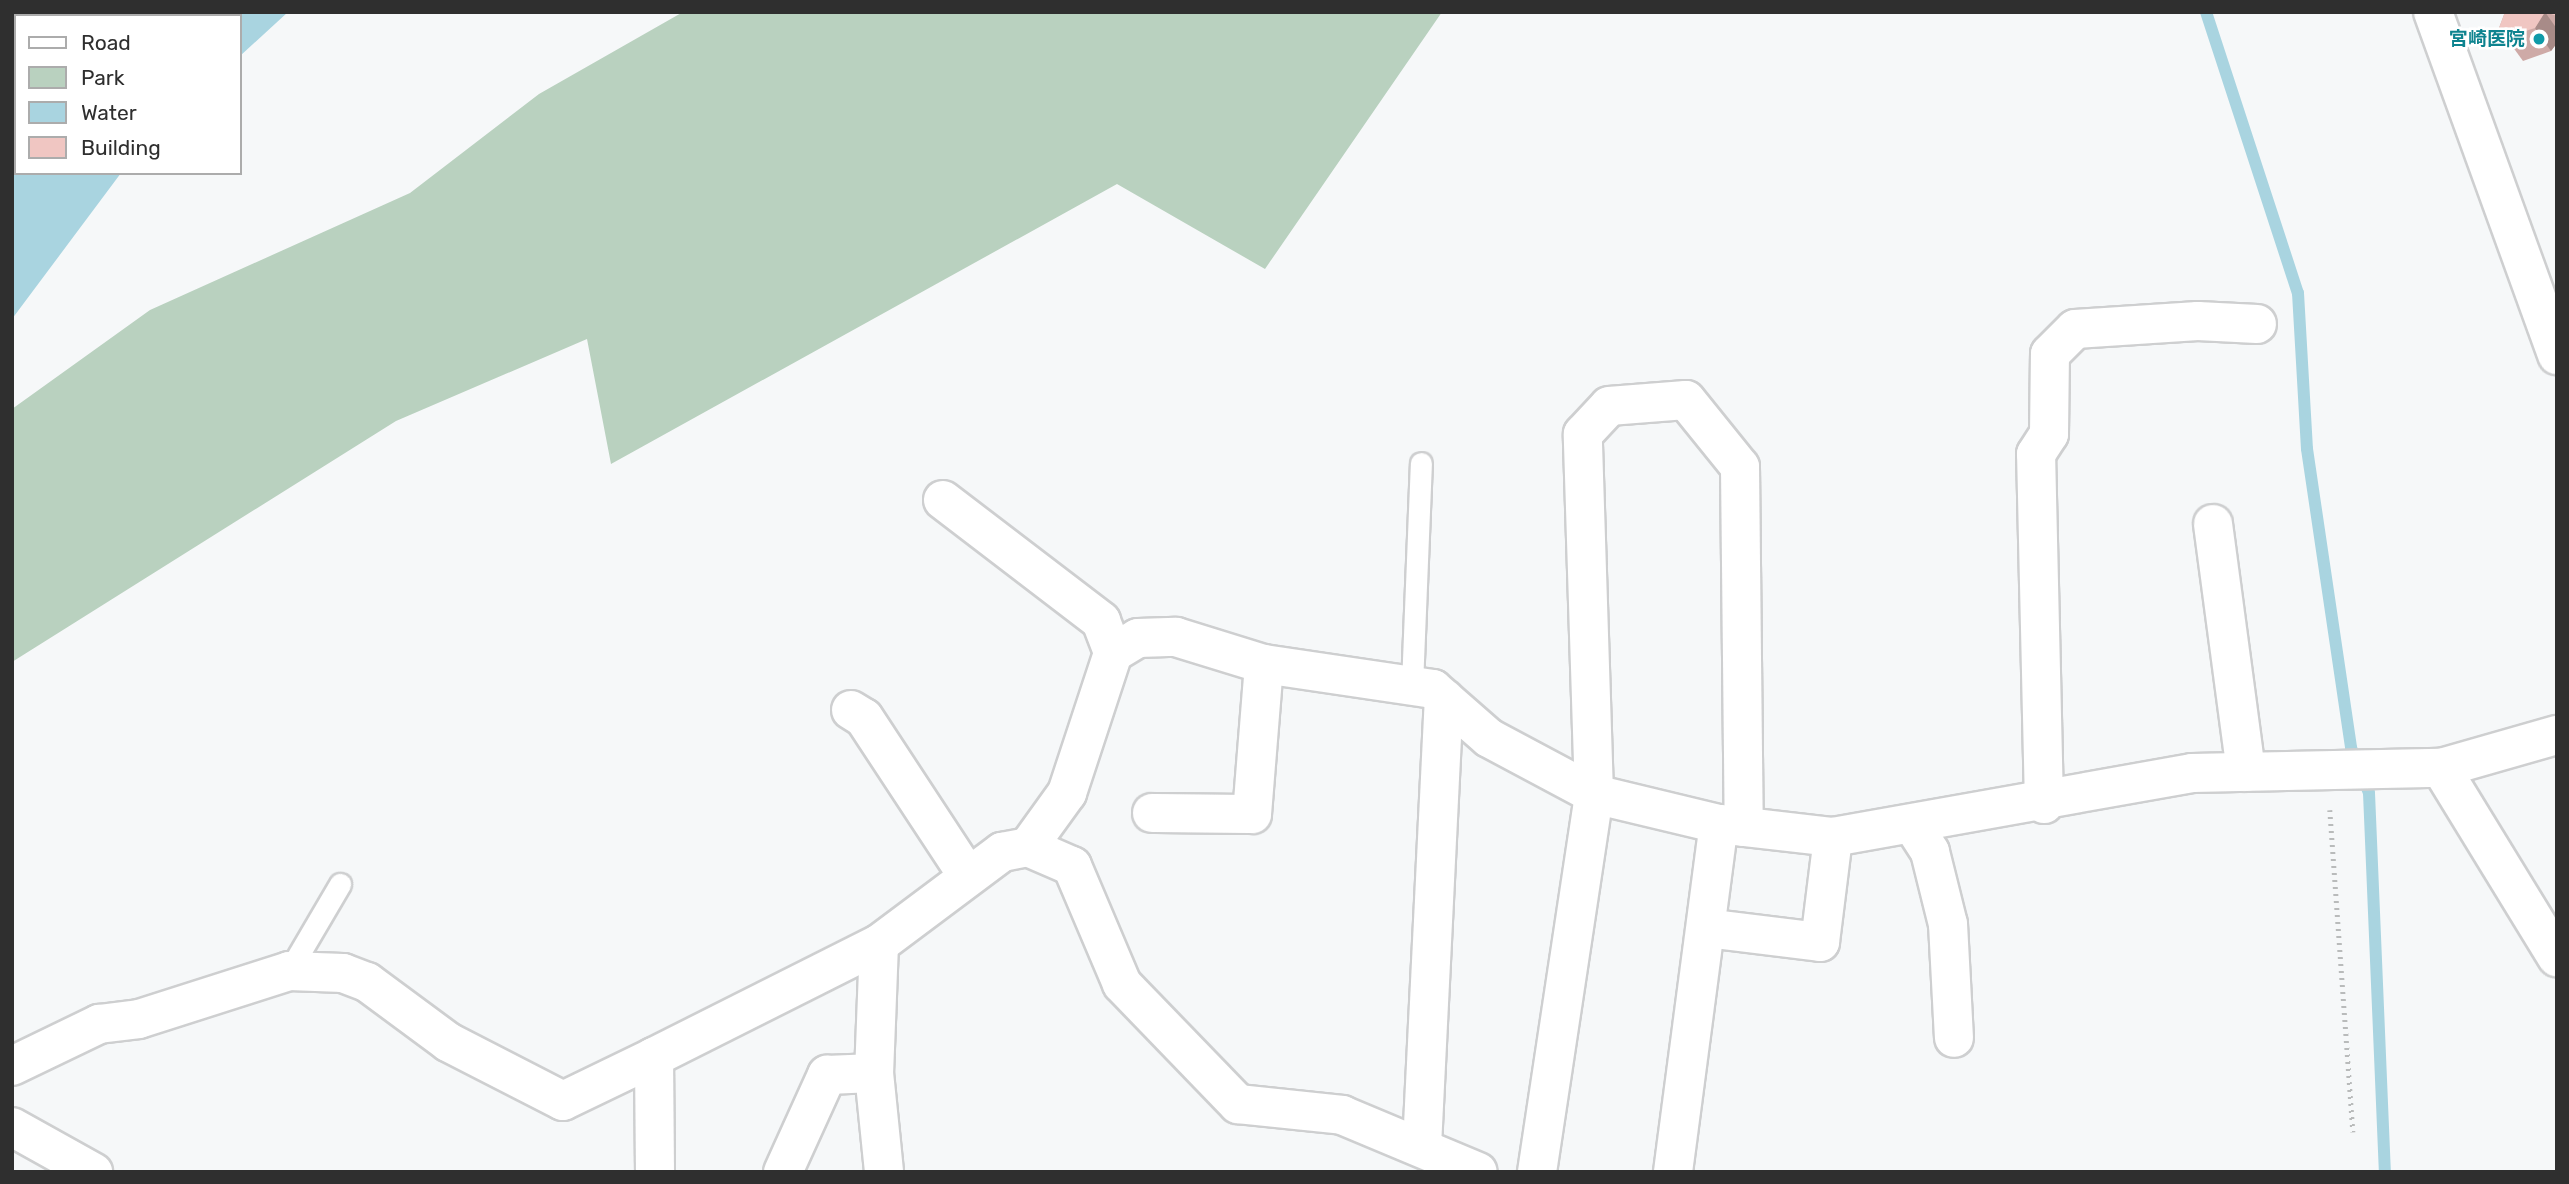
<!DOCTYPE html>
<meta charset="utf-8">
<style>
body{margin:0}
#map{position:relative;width:2569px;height:1184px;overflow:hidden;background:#f6f8f9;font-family:Rubik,"Noto Sans JP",sans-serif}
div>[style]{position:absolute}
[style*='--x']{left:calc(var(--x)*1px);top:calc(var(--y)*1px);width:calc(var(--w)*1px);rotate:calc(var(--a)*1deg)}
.green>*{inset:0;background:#b9d1bf}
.water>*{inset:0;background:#a9d4e0}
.stream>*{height:12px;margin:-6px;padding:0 6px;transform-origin:6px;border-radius:6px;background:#a9d4e0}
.path>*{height:4.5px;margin-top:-2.25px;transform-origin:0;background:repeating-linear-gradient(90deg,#b9bbbb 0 2px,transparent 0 7px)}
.roads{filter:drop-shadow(2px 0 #cecfd0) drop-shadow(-2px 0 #cecfd0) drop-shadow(0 2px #cecfd0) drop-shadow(0 -2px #cecfd0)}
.service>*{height:21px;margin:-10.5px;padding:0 10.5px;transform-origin:10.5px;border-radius:10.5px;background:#fff}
.minor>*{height:38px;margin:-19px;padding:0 19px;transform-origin:19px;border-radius:19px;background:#fff}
.wall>*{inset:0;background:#ceaaa7}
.shaded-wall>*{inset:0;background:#a88b88}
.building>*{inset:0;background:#f0c6c2}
.dots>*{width:19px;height:19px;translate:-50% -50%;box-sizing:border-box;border:4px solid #fff;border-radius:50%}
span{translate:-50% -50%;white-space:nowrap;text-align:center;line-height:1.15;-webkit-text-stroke:5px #fff;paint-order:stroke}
.culture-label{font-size:19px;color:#0d838f;font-weight:700}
.right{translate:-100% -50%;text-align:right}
.frame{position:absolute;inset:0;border:14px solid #2f2f2f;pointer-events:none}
.legend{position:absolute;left:14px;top:14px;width:228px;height:161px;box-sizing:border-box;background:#fff;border:2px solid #acacac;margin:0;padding:9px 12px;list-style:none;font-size:21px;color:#2f2f2f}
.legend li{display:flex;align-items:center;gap:14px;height:35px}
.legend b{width:35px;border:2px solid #acacac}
</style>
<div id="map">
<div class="green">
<div style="clip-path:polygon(683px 12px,1442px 12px,1265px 269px,1117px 184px,611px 464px,587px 339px,396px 421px,12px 662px,12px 409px,150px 310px,410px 193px,539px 94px)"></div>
</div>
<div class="water">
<div style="clip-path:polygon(12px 12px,288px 12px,240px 56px,240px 16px,16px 16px,16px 173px,121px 173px,12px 319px)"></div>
</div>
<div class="stream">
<div style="--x:2206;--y:12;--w:296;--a:71.9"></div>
<div style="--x:2298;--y:293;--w:156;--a:86.7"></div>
<div style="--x:2307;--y:449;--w:302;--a:81.6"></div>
<div style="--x:2351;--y:748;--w:48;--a:68.2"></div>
<div style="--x:2369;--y:793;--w:379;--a:87.6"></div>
</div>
<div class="path">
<div style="--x:2330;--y:810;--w:323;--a:85.9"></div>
</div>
<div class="roads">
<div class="service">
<div style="--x:1412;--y:685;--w:222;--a:-87.7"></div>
<div style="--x:289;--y:971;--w:101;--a:-59.6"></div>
</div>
<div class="minor">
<div style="--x:2433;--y:12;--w:365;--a:70.1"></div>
<div style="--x:943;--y:500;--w:199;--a:37.4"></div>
<div style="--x:1101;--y:621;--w:34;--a:69"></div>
<div style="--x:2213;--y:524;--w:250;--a:82.4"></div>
<div style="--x:851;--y:710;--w:15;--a:32"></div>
<div style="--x:864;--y:718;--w:188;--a:56.7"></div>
<div style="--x:2441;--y:768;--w:222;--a:58.5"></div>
<div style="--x:2044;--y:804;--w:350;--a:-91.3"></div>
<div style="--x:2036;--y:454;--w:24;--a:-57"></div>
<div style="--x:2049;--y:434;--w:80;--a:-89.3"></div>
<div style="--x:2050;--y:354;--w:35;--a:-45"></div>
<div style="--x:2075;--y:329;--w:123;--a:-3.7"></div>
<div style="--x:2198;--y:321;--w:59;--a:2.9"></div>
<div style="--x:1152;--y:813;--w:100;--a:0.6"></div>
<div style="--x:1252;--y:814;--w:150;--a:-85.4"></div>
<div style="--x:1912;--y:824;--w:33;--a:57"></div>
<div style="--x:1930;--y:852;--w:74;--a:76"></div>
<div style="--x:1948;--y:924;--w:114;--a:87"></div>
<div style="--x:1028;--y:847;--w:67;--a:-54.2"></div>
<div style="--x:1067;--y:793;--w:147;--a:-71.8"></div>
<div style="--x:1113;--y:653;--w:29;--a:-31"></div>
<div style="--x:1138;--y:638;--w:38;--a:-2"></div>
<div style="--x:1176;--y:637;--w:92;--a:17.1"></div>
<div style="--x:1264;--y:664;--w:171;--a:8.4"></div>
<div style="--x:1433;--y:689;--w:74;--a:41.2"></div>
<div style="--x:1489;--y:738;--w:119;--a:28.1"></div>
<div style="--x:1594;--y:794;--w:129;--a:13.5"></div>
<div style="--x:1719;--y:824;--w:115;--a:6.5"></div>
<div style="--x:1833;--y:837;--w:365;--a:-10.1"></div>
<div style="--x:2192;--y:773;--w:249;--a:-1.2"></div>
<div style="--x:2441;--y:768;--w:121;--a:-15.9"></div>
<div style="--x:1706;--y:928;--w:115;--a:7"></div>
<div style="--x:1820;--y:942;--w:106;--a:-82.9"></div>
<div style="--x:879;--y:944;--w:129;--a:92.2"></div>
<div style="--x:874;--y:1073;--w:100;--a:84.2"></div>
<div style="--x:12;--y:1066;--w:97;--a:-25.8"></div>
<div style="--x:99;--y:1024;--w:40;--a:-7.1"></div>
<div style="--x:139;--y:1019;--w:157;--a:-17.7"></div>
<div style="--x:289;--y:971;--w:54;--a:2.1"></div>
<div style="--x:343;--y:973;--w:26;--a:21"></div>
<div style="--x:367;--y:982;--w:101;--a:36.5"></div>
<div style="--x:448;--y:1042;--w:129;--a:27.2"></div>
<div style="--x:563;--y:1101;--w:101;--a:-25.8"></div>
<div style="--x:12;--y:1127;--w:93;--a:29.1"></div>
<div style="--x:1422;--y:1146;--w:448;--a:-87.2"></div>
<div style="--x:655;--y:1172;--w:115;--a:-90.5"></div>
<div style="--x:654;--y:1057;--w:252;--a:-26.7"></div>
<div style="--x:879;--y:944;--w:154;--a:-36.8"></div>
<div style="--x:1002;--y:852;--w:26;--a:-11"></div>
<div style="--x:1028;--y:847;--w:48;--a:23.4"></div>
<div style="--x:1072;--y:866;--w:128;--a:67"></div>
<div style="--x:1122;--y:984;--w:167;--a:46"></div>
<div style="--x:1238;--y:1104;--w:105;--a:6"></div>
<div style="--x:1342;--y:1115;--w:147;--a:22.7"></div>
<div style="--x:783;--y:1172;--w:107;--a:-65.6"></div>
<div style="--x:827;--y:1075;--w:47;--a:-2.4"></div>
<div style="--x:1537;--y:1172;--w:382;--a:-81.4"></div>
<div style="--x:1594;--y:794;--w:360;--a:-91.8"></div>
<div style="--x:1583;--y:434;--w:38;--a:-47"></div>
<div style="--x:1609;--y:406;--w:77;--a:-4.5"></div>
<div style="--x:1686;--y:400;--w:86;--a:51.1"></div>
<div style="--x:1740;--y:467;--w:360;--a:89.4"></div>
<div style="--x:1673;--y:1172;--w:351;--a:-82.5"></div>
</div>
</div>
<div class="wall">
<div style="clip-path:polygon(2505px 12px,2557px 12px,2557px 43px,2551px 51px,2523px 61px,2499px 28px)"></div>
</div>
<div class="shaded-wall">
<div style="clip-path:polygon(2545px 12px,2557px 29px,2557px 43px,2551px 51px,2535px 28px)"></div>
</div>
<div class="building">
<div style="clip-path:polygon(2505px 12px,2545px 12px,2535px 28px,2507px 37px,2499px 28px)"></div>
<div style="clip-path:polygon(2545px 12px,2557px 12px,2557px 16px)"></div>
</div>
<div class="dots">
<div style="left:2539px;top:39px;background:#0f9aa8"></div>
</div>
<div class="culture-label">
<span class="right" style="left:2525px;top:39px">宮崎医院</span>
</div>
<div class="frame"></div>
<ul class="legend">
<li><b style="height:9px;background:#fff"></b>Road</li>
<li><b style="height:19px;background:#b9d1bf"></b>Park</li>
<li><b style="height:19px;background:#a9d4e0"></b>Water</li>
<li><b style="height:19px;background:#f0c6c2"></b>Building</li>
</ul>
</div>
